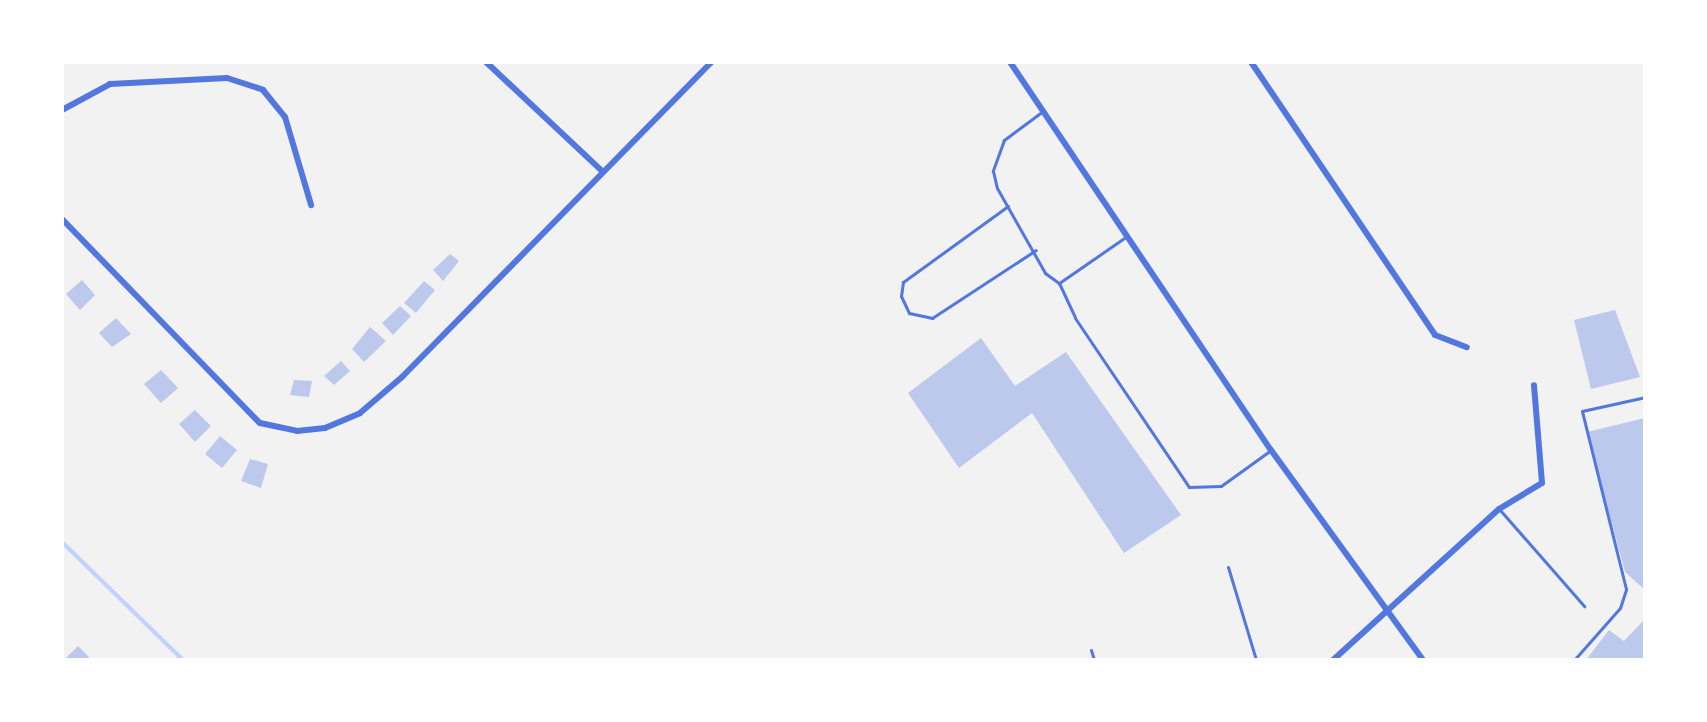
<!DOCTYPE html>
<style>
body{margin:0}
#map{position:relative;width:1707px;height:722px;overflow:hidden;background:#f2f2f2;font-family:"Libre Baskerville",serif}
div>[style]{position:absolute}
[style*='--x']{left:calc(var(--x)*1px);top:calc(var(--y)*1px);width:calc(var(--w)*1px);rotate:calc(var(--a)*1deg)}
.stream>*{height:4px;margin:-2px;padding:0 2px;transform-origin:2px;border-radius:2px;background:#bfd3fe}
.building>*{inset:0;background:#bdc9ec}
.service>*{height:3px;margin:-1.5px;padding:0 1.5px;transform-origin:1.5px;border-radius:1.5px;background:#5277de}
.minor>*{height:6px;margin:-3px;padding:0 3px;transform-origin:3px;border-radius:3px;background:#5277de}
span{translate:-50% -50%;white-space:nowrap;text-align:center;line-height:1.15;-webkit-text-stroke:6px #fff;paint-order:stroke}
.frame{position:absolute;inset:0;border:64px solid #fff;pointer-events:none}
</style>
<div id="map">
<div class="stream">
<div style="--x:62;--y:542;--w:169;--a:44.3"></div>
</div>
<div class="building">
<div style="clip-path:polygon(450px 254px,459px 261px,443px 281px,433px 270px)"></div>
<div style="clip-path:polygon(82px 280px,95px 295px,80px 310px,66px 294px)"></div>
<div style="clip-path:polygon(424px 281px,435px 290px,416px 313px,404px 303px)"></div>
<div style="clip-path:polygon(400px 306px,411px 316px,393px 335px,382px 323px)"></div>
<div style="clip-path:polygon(1615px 310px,1640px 377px,1591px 389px,1574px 320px)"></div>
<div style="clip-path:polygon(116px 318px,131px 334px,112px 347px,99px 333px)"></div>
<div style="clip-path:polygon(370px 327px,386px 341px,364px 362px,352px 349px)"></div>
<div style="clip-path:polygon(981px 338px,1015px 386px,1066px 352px,1181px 515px,1124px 553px,1032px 413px,959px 468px,908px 393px)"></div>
<div style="clip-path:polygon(341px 361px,350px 371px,334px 385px,324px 376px)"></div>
<div style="clip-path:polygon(161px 370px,178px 388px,161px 403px,144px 384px)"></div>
<div style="clip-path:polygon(294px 380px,312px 381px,309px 397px,290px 395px)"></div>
<div style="clip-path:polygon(195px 410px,211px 426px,195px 442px,179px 424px)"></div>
<div style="clip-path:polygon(1645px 418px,1645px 590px,1625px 572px,1587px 432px)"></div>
<div style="clip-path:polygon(220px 436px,237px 450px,222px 468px,205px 454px)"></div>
<div style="clip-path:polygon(250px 459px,268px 464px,261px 488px,241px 481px)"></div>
<div style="clip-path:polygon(1645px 619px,1645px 660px,1586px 660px,1609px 630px,1624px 641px)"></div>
<div style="clip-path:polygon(78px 646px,89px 657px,86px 660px,64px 660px)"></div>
</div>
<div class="service">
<div style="--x:1043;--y:111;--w:49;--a:143.4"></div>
<div style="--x:1004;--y:140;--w:33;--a:110"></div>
<div style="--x:993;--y:171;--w:17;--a:77"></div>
<div style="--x:997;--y:188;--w:98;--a:60.5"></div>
<div style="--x:1045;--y:273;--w:17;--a:36"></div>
<div style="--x:1008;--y:206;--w:130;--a:144.1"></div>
<div style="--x:903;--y:282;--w:14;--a:98"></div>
<div style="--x:901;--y:296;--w:19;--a:65"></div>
<div style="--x:909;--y:313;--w:24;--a:12"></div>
<div style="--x:932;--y:318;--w:124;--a:-33.2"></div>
<div style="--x:1127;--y:236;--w:83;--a:145.3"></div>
<div style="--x:1059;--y:283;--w:38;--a:65"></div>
<div style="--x:1075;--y:318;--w:204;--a:56"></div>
<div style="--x:1189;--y:487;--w:32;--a:-2"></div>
<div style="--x:1221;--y:486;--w:62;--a:-35.8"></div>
<div style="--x:1500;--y:510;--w:128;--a:48.8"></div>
<div style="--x:1228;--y:567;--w:97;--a:73.2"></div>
<div style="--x:1091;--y:650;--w:10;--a:73"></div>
<div style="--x:1574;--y:660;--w:69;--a:-48.5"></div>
<div style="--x:1620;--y:608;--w:20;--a:-72"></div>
<div style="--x:1626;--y:589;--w:183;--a:-103.9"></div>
<div style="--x:1582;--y:411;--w:65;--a:-12.5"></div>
</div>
<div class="minor">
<div style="--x:486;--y:62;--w:159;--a:43.2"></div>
<div style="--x:1010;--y:62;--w:468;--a:56.1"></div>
<div style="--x:1271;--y:450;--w:259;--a:54.1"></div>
<div style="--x:1251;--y:62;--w:329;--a:56"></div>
<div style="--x:1435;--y:335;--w:34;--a:21"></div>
<div style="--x:62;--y:110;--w:55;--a:-28.4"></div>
<div style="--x:110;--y:84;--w:117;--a:-2.9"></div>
<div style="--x:227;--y:78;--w:38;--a:18"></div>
<div style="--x:263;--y:90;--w:35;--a:51"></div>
<div style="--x:285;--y:117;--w:92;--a:73.5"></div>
<div style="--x:62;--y:219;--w:284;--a:45.9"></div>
<div style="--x:260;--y:423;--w:38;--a:12"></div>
<div style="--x:297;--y:431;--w:28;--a:-6"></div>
<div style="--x:325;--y:428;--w:38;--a:-23"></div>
<div style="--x:360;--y:413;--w:55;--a:-40.6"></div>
<div style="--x:402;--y:377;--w:442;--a:-45.5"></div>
<div style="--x:1333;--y:660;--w:224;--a:-42.3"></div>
<div style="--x:1499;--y:509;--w:50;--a:-31.2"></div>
<div style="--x:1542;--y:483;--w:98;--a:-94.7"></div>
</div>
<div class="frame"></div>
</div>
